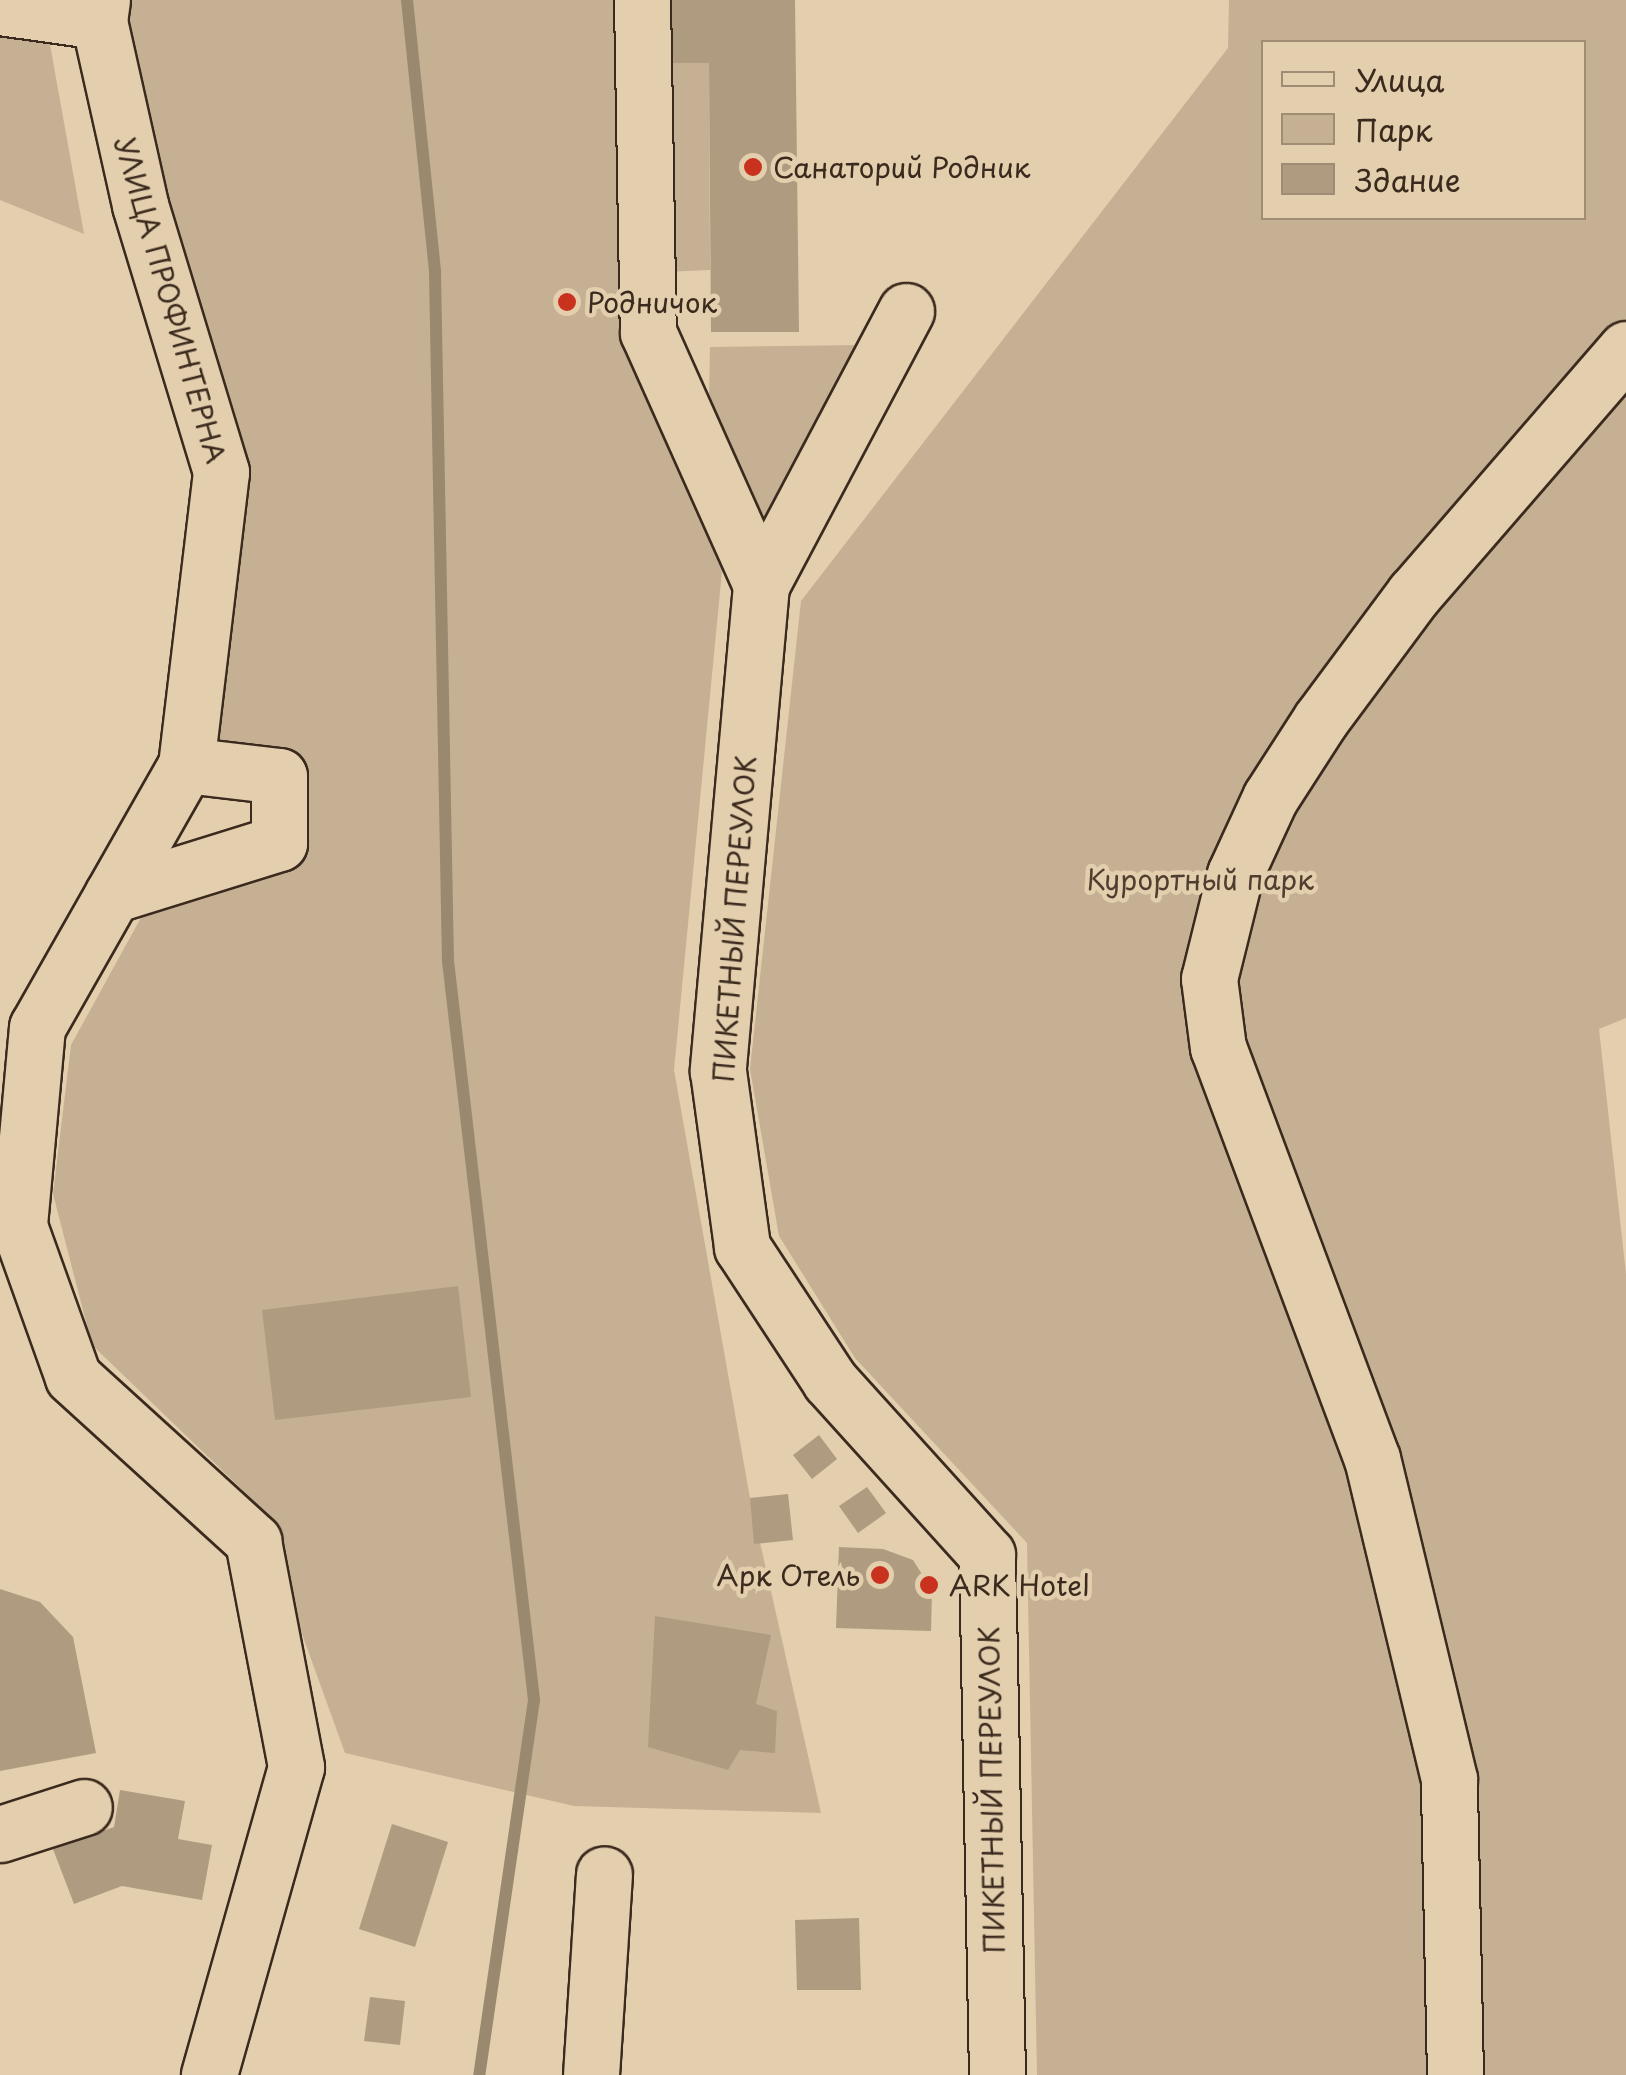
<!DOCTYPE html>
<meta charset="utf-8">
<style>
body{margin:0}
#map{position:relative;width:1626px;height:2075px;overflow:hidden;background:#e3cead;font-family:"Playpen Sans",sans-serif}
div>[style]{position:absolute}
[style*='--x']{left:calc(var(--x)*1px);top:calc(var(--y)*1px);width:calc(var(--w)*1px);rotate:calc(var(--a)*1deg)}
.green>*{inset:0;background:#c5b093}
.stream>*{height:12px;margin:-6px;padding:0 6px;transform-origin:6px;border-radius:6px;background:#9a886f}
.building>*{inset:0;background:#af9b80}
.roads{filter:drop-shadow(2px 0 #3b2a1e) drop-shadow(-2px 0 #3b2a1e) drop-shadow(0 2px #3b2a1e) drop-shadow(0 -2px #3b2a1e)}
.minor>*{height:55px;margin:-27.5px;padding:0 27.5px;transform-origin:27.5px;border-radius:27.5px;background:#e3cead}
.dots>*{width:28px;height:28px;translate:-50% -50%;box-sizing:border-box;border:5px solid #e3cead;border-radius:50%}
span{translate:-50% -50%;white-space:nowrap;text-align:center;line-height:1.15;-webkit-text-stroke:9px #e3cead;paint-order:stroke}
.poi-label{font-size:28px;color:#3b2a1e}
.left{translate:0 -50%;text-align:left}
.right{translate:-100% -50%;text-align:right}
.street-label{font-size:28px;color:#3b2a1e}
.park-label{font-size:28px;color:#503e30}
.legend{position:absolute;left:1261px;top:40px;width:325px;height:180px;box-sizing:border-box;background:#e3cead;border:2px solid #a08c74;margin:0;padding:12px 18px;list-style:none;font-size:30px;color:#3b2a1e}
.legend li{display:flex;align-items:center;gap:20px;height:50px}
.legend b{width:50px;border:2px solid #a08c74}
</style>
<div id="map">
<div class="green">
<div style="clip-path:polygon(0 0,42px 0,84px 234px,0 200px)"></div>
<div style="clip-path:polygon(119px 0,624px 0,628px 351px,722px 571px,674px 1070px,750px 1498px,821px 1813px,574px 1806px,345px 1753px,254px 1501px,92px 1345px,53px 1194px,71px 1045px,143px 914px,291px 867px,292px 763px,205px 742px,236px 473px,117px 14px)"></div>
<div style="clip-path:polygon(evenodd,1229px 0,1626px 0,1626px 1018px,1599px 1029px,1626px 1274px,1626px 2075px,1037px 2075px,1027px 1543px,855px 1358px,779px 1236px,750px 1069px,801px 601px,1228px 48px,1229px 0,1264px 42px,1584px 42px,1584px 218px,1264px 218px,1264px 42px)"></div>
<div style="clip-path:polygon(669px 63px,709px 63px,710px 270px,664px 272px)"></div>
<div style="clip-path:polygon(865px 345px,769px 529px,709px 397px,710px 347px)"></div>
</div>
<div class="stream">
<div style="--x:407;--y:0;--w:274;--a:84.1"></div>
<div style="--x:435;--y:273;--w:688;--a:88.92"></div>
<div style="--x:448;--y:961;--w:744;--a:83.36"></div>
<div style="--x:534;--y:1700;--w:379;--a:98.3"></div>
</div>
<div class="building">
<div style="clip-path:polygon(668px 0,795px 0,799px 332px,711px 332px,709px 63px,669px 63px)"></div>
<div style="clip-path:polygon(458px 1286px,471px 1397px,275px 1420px,262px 1310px)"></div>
<div style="clip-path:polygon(819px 1435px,837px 1459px,812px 1479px,793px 1455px)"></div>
<div style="clip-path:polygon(867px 1487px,886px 1513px,858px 1533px,839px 1506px)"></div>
<div style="clip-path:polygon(788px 1494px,793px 1540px,754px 1544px,750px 1498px)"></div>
<div style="clip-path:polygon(839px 1547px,883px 1549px,913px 1560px,932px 1590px,931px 1631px,836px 1628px)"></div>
<div style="clip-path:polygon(0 1589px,40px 1602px,73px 1637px,96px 1753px,0 1771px)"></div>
<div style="clip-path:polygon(655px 1616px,771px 1635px,756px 1704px,777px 1711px,775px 1753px,740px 1750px,728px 1770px,648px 1747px)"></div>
<div style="clip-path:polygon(120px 1790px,185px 1801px,178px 1839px,212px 1845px,202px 1900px,122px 1886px,74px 1904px,53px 1849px,114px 1827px)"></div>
<div style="clip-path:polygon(392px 1824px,448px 1842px,415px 1947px,359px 1929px)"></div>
<div style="clip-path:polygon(859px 1918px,861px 1990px,797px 1990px,795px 1920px)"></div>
<div style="clip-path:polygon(370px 1997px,405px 2001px,400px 2045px,364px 2041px)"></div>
</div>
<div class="roads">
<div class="minor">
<div style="--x:102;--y:0;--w:21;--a:98"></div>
<div style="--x:99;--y:21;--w:189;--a:77.4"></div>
<div style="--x:140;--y:205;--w:279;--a:73.1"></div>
<div style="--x:221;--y:472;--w:295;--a:96.8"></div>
<div style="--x:186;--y:765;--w:301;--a:119.6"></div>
<div style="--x:37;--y:1027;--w:200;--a:95.2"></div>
<div style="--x:19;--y:1226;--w:160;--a:70.3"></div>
<div style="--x:73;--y:1377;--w:244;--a:42.3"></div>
<div style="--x:253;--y:1541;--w:230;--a:79.2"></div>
<div style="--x:296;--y:1767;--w:320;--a:105.8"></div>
<div style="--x:642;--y:0;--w:332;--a:89"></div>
<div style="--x:648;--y:332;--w:277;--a:65.9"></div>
<div style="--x:761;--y:585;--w:488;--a:95.1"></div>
<div style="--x:718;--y:1071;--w:178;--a:82.2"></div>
<div style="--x:742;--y:1247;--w:160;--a:56.7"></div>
<div style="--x:830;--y:1381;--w:234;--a:47.9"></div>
<div style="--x:987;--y:1555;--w:520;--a:88.9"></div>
<div style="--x:0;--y:7;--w:100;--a:8"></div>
<div style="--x:761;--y:585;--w:310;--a:-62.1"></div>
<div style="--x:112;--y:895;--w:175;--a:-17.3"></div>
<div style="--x:279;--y:843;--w:67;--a:-90"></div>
<div style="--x:279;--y:776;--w:94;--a:-173.3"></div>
<div style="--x:0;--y:1834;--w:88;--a:-17.8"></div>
<div style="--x:591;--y:2075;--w:201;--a:-86.3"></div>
<div style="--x:1455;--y:2075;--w:296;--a:-91.2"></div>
<div style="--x:1449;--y:1779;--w:329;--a:-103.5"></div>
<div style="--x:1372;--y:1459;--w:439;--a:-110.5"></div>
<div style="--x:1218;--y:1048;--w:70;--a:-97.4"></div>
<div style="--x:1209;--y:979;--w:108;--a:-76.1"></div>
<div style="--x:1235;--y:874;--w:84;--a:-65.3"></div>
<div style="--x:1270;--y:798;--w:94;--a:-57.2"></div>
<div style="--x:1321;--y:719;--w:156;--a:-53.4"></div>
<div style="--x:1414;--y:594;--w:324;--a:-49.1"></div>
</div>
</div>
<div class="dots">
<div style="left:753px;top:167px;background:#c8321e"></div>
<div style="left:567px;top:302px;background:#c8321e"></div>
<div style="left:880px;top:1575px;background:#c8321e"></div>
<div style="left:929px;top:1585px;background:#c8321e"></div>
</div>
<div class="poi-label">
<span class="left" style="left:773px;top:167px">Санаторий Родник</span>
<span class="left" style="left:587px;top:302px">Родничок</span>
<span class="right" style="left:860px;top:1575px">Арк Отель</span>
<span class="left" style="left:949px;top:1585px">ARK Hotel</span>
</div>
<div class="street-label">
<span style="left:171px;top:300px;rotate:74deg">УЛИЦА ПРОФИНТЕРНА</span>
<span style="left:734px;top:919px;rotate:-86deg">ПИКЕТНЫЙ ПЕРЕУЛОК</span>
<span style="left:991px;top:1790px;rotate:-91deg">ПИКЕТНЫЙ ПЕРЕУЛОК</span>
</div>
<div class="park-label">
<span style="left:1200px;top:879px">Курортный парк</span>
</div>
<ul class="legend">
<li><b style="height:12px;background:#e3cead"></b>Улица</li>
<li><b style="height:28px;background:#c5b093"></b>Парк</li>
<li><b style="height:28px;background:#af9b80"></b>Здание</li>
</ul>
</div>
